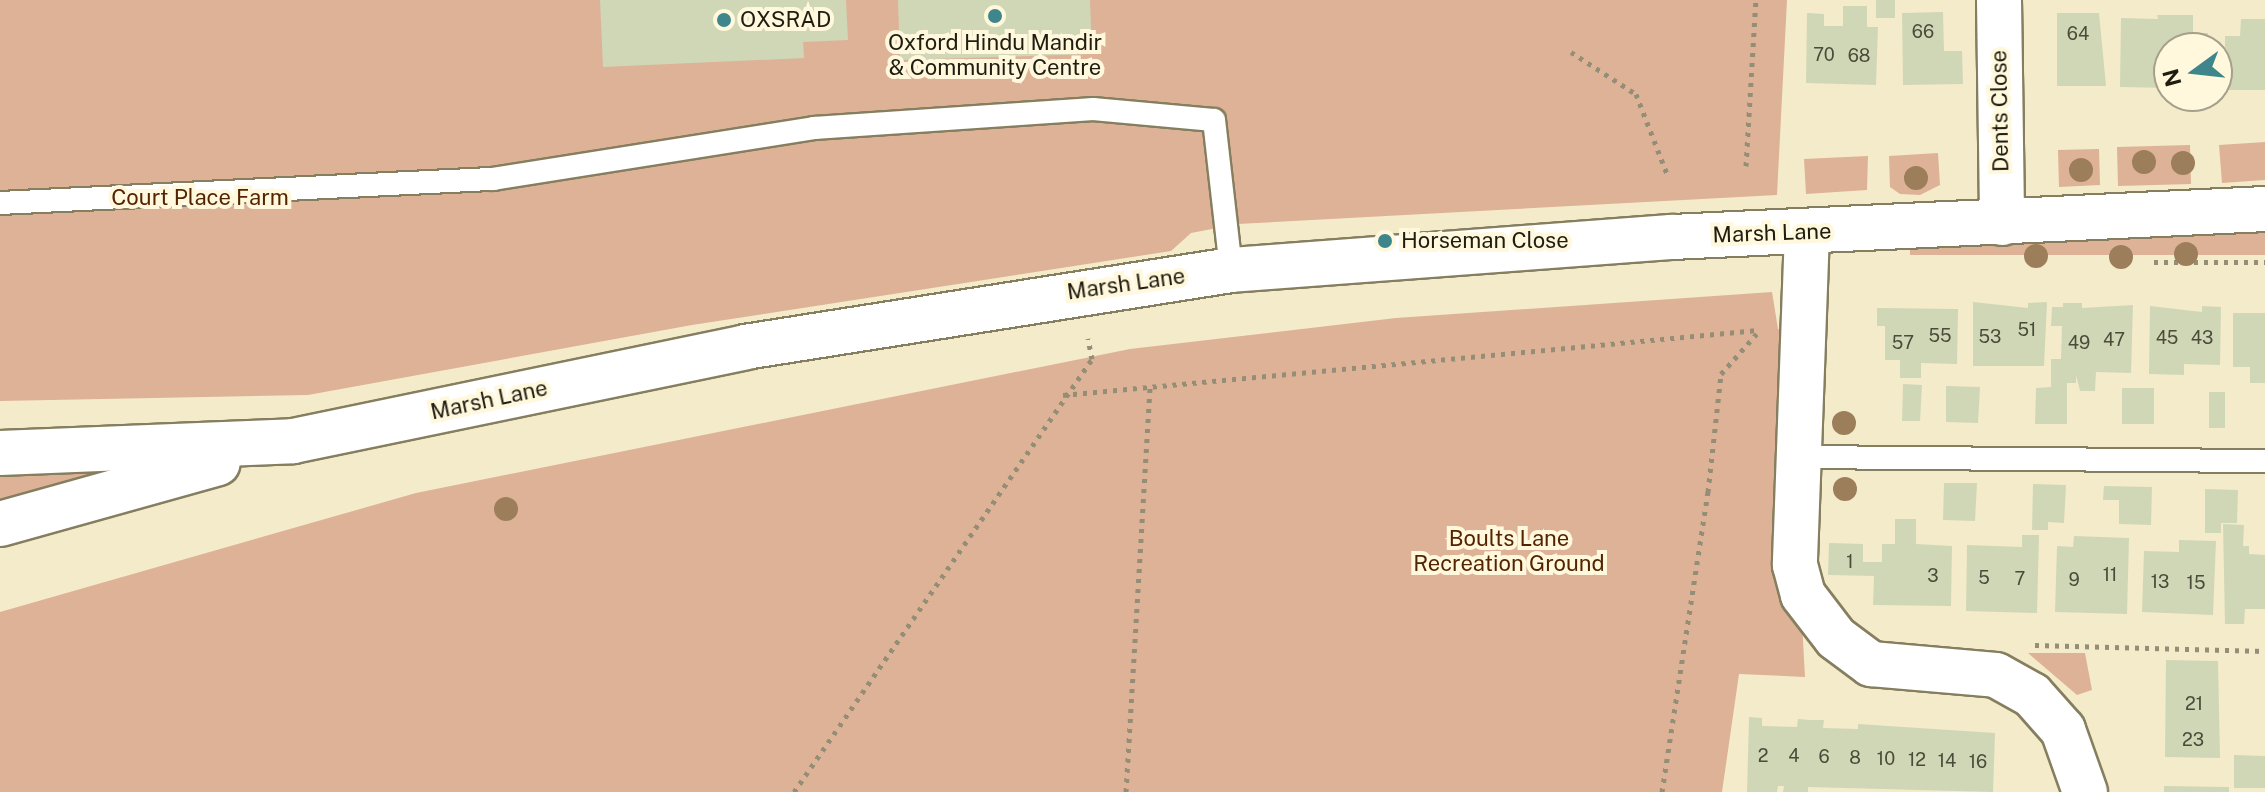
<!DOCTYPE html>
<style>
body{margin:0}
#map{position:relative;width:2265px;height:792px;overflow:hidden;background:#f4ebca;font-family:"Public Sans",sans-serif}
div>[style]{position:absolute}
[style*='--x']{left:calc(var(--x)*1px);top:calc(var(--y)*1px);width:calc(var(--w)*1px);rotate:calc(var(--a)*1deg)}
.green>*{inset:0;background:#deb297}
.building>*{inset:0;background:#d0d7b6}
.path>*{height:5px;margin-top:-2.5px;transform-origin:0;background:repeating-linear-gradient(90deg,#948e76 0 4px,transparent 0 10px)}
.roads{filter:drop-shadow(2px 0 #857e5f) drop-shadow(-2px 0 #857e5f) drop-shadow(0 2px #857e5f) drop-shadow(0 -2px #857e5f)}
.service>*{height:22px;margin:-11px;padding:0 11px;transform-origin:11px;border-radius:11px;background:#fff}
.minor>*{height:44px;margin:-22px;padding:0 22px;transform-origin:22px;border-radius:22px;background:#fff}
.secondary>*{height:44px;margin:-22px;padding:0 22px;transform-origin:22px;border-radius:22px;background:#fff}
.trees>*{width:24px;height:24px;margin:-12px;border-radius:50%;background:#9c7e5b}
.dots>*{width:22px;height:22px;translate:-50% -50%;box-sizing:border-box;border:4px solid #fff8dd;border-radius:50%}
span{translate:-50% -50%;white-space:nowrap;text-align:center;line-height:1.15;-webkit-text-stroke:8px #fff8dd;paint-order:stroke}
.number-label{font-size:18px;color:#4b4b3a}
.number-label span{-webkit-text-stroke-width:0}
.poi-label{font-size:22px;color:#1f1c10}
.left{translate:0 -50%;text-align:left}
.street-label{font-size:22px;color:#1f1c10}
.park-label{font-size:22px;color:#542400}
.north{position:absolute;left:2153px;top:32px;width:80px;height:80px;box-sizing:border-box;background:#fff8dd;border:2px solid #a5a08b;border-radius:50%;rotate:255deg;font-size:22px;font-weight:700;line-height:32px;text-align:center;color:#1f1c10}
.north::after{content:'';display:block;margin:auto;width:28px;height:36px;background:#3e868c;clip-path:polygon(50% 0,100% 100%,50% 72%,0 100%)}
</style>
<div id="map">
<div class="green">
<div style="clip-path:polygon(0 0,1787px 0,1777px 195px,1238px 224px,1191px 233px,1171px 251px,692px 325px,308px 395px,0 401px)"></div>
<div style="clip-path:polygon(2265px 142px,2265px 180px,2222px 183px,2219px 145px)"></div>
<div style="clip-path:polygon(2190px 145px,2191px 184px,2118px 186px,2117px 147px)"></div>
<div style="clip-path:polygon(2099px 149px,2100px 185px,2059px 187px,2058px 150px)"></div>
<div style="clip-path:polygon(1938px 153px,1940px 185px,1920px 195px,1900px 194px,1890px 187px,1889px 156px)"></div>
<div style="clip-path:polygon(1868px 156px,1867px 190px,1806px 194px,1804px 159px)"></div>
<div style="clip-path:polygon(2265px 232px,2265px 255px,1910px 255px,1910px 246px)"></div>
<div style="clip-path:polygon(1772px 292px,1778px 329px,1786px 330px,1805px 677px,1739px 674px,1722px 792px,0 792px,0 612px,416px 493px,1130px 349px,1396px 318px)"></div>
<div style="clip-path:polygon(0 469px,98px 473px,101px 480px,0 504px)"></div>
<div style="clip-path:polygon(2028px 653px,2085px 653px,2092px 690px,2077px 695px)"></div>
</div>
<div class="building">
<div style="clip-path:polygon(600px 0,846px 0,848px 40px,803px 42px,804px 58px,603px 67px)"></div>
<div style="clip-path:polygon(898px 0,1090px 0,1092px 54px,900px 60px)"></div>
<div style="clip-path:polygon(1876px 0,1895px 0,1895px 18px,1876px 18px)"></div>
<div style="clip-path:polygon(1843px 6px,1867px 6px,1867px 27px,1878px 27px,1876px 85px,1806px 83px,1807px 13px,1824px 14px,1824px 26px,1843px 26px)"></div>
<div style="clip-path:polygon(1943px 12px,1944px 51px,1962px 51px,1963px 84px,1903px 85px,1902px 13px)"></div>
<div style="clip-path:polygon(2057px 13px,2099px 13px,2106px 86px,2057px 86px)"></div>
<div style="clip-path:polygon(2157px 15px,2193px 15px,2193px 33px,2208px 33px,2208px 48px,2169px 48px,2169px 88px,2120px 87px,2121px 18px,2158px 19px)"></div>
<div style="clip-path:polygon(2241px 19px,2265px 19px,2265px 90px,2225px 90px,2225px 36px,2240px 36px)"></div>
<div style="clip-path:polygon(1973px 302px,2028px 308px,2028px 303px,2047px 302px,2044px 366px,1973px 366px)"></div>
<div style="clip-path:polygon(2063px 303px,2082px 303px,2082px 308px,2133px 305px,2131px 373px,2096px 372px,2095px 391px,2080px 391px,2076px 375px,2076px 383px,2067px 383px,2067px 424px,2035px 424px,2036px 388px,2051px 387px,2051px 359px,2061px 359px,2062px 326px,2051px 326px,2052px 307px,2063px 307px)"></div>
<div style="clip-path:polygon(2150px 306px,2202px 312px,2202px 306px,2221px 307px,2220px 365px,2184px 364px,2184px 375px,2149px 374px)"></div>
<div style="clip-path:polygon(1877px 308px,1958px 309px,1957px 364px,1921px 363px,1921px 378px,1900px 378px,1900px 360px,1885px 360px,1885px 326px,1877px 326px)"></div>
<div style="clip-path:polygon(2233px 313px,2265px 313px,2265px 383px,2250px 383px,2250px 367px,2233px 367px)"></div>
<div style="clip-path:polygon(1903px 384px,1922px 385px,1920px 421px,1902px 421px)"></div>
<div style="clip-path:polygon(1946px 386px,1980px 387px,1978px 423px,1946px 422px)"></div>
<div style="clip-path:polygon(2122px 388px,2154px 388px,2154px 424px,2122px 424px)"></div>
<div style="clip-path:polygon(2209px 392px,2225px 392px,2225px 428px,2209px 428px)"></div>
<div style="clip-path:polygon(1944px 483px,1977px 483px,1975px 521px,1943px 520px)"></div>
<div style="clip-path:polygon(2033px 484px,2066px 485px,2064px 523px,2048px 522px,2048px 530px,2032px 530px)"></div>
<div style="clip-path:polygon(2104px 486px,2152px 487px,2151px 525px,2119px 524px,2119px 500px,2103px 500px)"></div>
<div style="clip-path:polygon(2205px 489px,2238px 490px,2237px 523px,2221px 523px,2221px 533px,2205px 533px)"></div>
<div style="clip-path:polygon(1895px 519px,1916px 519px,1916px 544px,1952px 546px,1951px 606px,1873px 605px,1874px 576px,1828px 575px,1829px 543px,1863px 544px,1863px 562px,1882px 562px,1882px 544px,1895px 544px)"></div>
<div style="clip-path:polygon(2223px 524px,2244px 525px,2243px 546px,2249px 546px,2249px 554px,2265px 555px,2265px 609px,2245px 609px,2244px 624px,2225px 624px)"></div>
<div style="clip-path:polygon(2022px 535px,2039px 535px,2037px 613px,1966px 611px,1967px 545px,2022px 547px)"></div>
<div style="clip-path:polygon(2074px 536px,2129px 538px,2127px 614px,2055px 612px,2057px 546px,2073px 547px)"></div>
<div style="clip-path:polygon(2179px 540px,2216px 541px,2213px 615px,2142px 612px,2144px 551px,2179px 552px)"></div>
<div style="clip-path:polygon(2166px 660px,2218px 661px,2220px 758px,2165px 757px)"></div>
<div style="clip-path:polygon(1749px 717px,1762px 718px,1762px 726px,1797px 727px,1798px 719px,1810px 720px,1824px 720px,1823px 728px,1858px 729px,1858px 724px,1995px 733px,1993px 792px,1808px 787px,1808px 792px,1783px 792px,1784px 786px,1778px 786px,1777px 792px,1747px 792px)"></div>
<div style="clip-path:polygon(2234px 755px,2265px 756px,2265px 788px,2234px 788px)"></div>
<div style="clip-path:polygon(2164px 786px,2229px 787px,2229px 792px,2164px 792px)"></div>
</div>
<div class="path">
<div style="--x:1571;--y:52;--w:77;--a:32.9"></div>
<div style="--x:1636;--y:94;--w:86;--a:68.8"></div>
<div style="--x:1746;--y:166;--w:166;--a:-86.6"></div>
<div style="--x:2154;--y:262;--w:111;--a:0"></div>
<div style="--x:1063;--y:395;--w:698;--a:-5.34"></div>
<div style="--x:2035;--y:645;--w:230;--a:1.5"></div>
<div style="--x:794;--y:792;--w:526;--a:-55.46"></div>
<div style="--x:1092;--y:359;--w:21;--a:-101"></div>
<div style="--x:1126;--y:792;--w:405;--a:-86.6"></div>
<div style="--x:1662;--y:792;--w:304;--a:-81.3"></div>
<div style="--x:1708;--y:492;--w:119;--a:-83.7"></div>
<div style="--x:1721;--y:374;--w:59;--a:-48.4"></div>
</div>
<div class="roads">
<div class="service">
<div style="--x:0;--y:203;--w:494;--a:-2.8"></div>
<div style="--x:493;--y:179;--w:325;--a:-9"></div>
<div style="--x:814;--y:128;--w:280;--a:-3.9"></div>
<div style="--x:1093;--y:109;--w:121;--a:5.2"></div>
<div style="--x:1214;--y:120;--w:151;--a:83.5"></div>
<div style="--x:1798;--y:457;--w:467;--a:0.5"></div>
</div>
<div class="minor">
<div style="--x:1999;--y:0;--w:223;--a:89.2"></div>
<div style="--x:1807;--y:232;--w:333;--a:92.1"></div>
<div style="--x:1795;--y:565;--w:31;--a:75"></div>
<div style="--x:1803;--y:595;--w:54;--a:52.5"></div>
<div style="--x:1836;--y:638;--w:44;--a:36.6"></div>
<div style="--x:1871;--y:664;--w:125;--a:5"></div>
<div style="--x:1996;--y:675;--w:41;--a:29.1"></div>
<div style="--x:2032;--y:695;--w:47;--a:48.5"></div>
<div style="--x:2063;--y:730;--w:66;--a:70.5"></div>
</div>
<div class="secondary">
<div style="--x:0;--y:453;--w:293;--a:-2.3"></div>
<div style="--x:293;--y:441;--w:462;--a:-11.7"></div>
<div style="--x:745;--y:347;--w:492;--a:-9"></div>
<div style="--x:1231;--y:270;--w:442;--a:-4.3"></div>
<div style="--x:1672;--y:237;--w:594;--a:-2.7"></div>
<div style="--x:0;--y:524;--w:226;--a:-15.6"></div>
</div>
</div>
<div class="trees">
<div style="left:2144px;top:162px"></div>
<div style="left:2183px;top:163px"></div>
<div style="left:2081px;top:170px"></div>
<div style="left:1916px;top:178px"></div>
<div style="left:2186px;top:254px"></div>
<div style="left:2036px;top:256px"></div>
<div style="left:2121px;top:257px"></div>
<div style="left:1844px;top:423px"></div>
<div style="left:1845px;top:489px"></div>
<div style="left:506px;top:509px"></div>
</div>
<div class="dots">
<div style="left:995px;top:16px;background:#3e868c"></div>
<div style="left:724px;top:20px;background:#3e868c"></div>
<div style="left:1385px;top:241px;background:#3e868c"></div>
</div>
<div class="number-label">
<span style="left:1923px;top:32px">66</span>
<span style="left:2078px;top:34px">64</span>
<span style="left:1824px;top:55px">70</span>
<span style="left:1859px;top:56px">68</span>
<span style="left:2027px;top:330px">51</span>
<span style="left:1940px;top:336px">55</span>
<span style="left:1990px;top:337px">53</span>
<span style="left:2167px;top:338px">45</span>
<span style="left:2202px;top:338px">43</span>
<span style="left:2114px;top:340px">47</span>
<span style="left:1903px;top:343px">57</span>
<span style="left:2079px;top:343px">49</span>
<span style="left:1850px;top:562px">1</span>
<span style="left:2110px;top:575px">11</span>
<span style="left:1933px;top:576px">3</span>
<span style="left:1984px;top:578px">5</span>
<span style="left:2020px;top:579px">7</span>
<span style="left:2074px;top:580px">9</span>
<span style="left:2160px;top:582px">13</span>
<span style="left:2196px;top:583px">15</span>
<span style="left:2194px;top:704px">21</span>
<span style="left:2193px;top:740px">23</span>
<span style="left:1763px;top:756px">2</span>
<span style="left:1794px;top:756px">4</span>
<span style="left:1824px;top:757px">6</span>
<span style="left:1855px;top:758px">8</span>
<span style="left:1886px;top:759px">10</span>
<span style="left:1917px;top:760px">12</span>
<span style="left:1947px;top:761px">14</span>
<span style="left:1978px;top:762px">16</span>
</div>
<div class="poi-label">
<span class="left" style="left:740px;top:20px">OXSRAD</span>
<span style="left:995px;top:55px">Oxford Hindu Mandir<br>&amp; Community Centre</span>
<span class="left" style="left:1401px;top:241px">Horseman Close</span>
</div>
<div class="street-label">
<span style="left:2000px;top:111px;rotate:-91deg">Dents Close</span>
<span style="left:1772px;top:233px;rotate:-2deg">Marsh Lane</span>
<span style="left:1126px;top:284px;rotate:-8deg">Marsh Lane</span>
<span style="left:489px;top:400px;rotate:-12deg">Marsh Lane</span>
</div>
<div class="park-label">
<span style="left:200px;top:198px">Court Place Farm</span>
<span style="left:1509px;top:551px">Boults Lane<br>Recreation Ground</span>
</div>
<div class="north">N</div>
</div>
